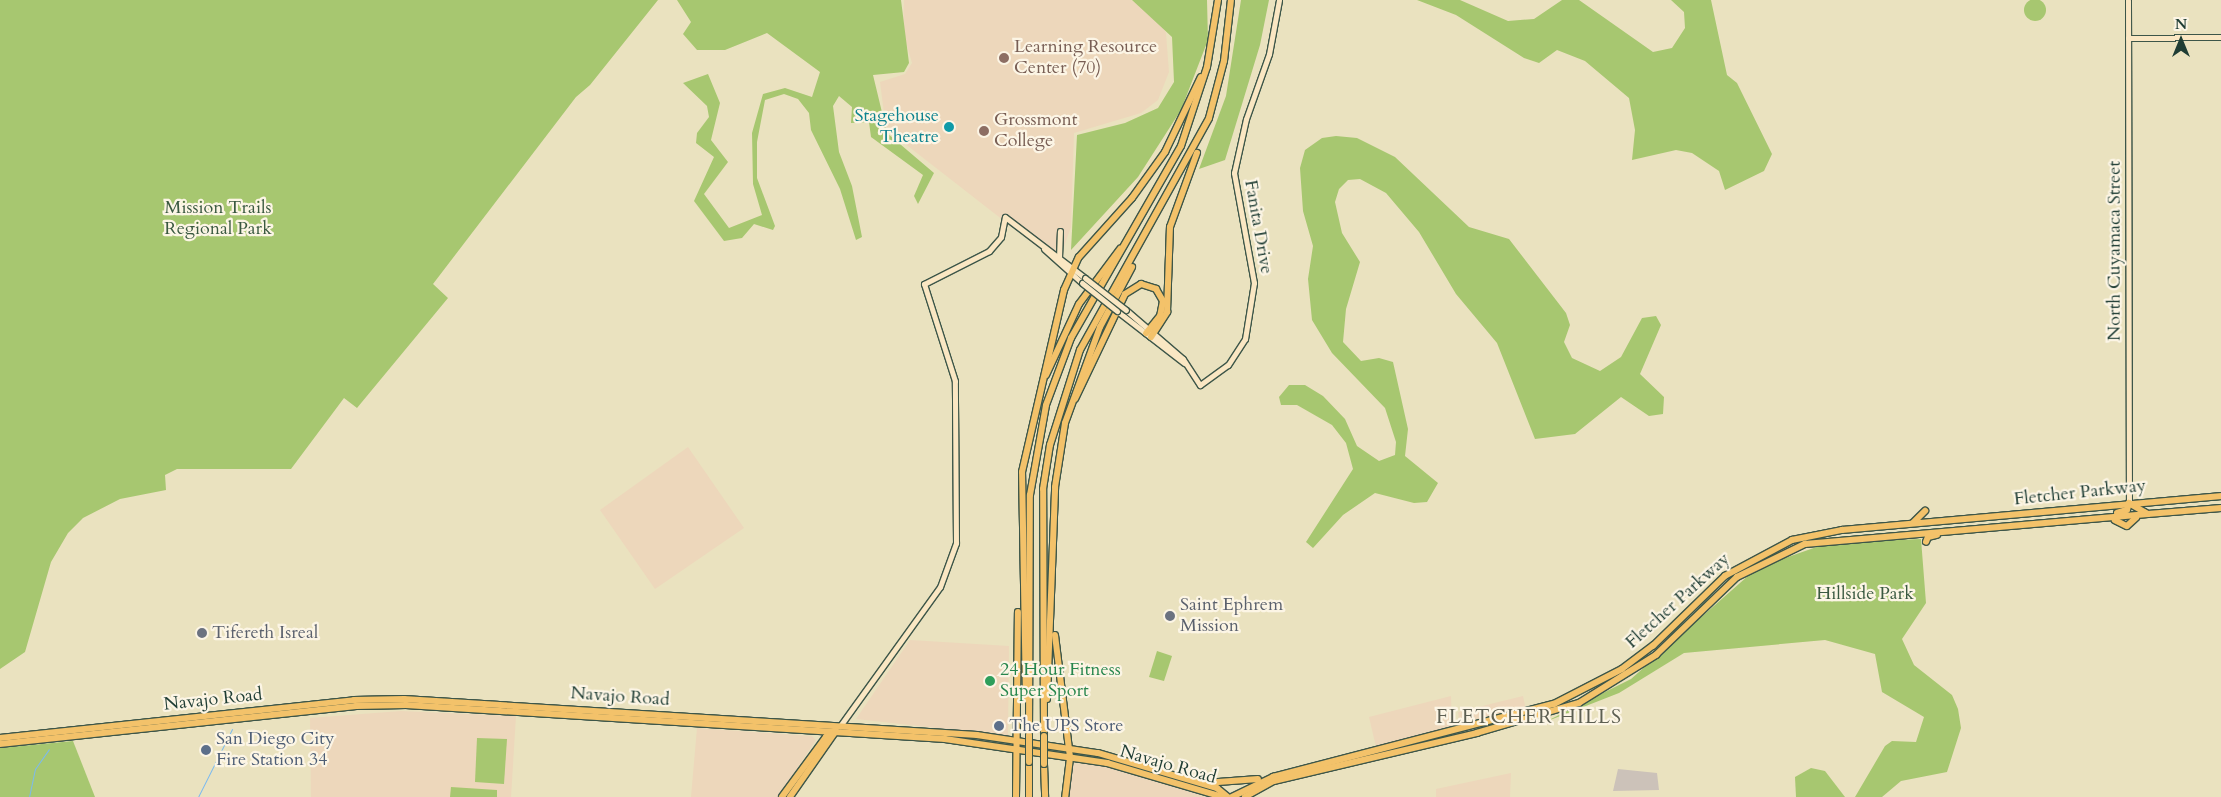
<!DOCTYPE html>
<style>
body{margin:0}
#map{position:relative;width:2221px;height:797px;overflow:hidden;background:#eae2bf;font-family:Cardo,serif}
div>[style]{position:absolute}
[style*='--x']{left:calc(var(--x)*1px);top:calc(var(--y)*1px);width:calc(var(--w)*1px);rotate:calc(var(--a)*1deg)}
.built>*{inset:0;background:#edd7bb}
.industrial>*{inset:0;background:#ccc2b9}
.green>*{inset:0;background:#a7c770}
.round{border-radius:50%}
.stream>*{height:1px;margin:-0.5px;padding:0 0.5px;transform-origin:0.5px;border-radius:0.5px;background:#7cbaef}
.roads{filter:drop-shadow(1px 0 #3d5649) drop-shadow(-1px 0 #3d5649) drop-shadow(0 1px #3d5649) drop-shadow(0 -1px #3d5649)}
.secondary>*{height:5px;margin:-2.5px;padding:0 2.5px;transform-origin:2.5px;border-radius:2.5px;background:#fae7c3}
.primary>*{height:5.5px;margin:-2.75px;padding:0 2.75px;transform-origin:2.75px;border-radius:2.75px;background:#f3c26a}
.motorway>*{height:6px;margin:-3px;padding:0 3px;transform-origin:3px;border-radius:3px;background:#f3c26a}
.bridges{filter:drop-shadow(1px 0 #3d5649) drop-shadow(-1px 0 #3d5649) drop-shadow(0 1px #3d5649) drop-shadow(0 -1px #3d5649)}
.secondary-bridge>*{height:5px;margin:-2.5px;padding:0 2.5px;transform-origin:2.5px;border-radius:2.5px;background:#fae7c3}
.motorway-bridge>*{height:6px;margin:-3px;padding:0 3px;transform-origin:3px;border-radius:3px;background:#f3c26a}
.dots>*{width:14px;height:14px;translate:-50% -50%;box-sizing:border-box;border:2px solid #fcf5e5;border-radius:50%}
span{translate:-50% -50%;white-space:nowrap;text-align:center;line-height:1.15;-webkit-text-stroke:4.5px #fcf5e5;paint-order:stroke}
.education-label{font-size:18px;color:#785e54}
.left{translate:0 -50%;text-align:left}
.culture-label{font-size:18px;color:#0d838f}
.right{translate:-100% -50%;text-align:right}
.park-label{font-size:18px;color:#3a5940}
.street-label{font-size:18px;color:#1f3d34}
.worship-label{font-size:18px;color:#5b616d}
.leisure-label{font-size:18px;color:#27864d}
.service-label{font-size:18px;color:#4e5e75}
.quarter-label{font-size:20px;color:#5d5f52;letter-spacing:1px}
.north{position:absolute;left:2156px;top:15px;width:50px;height:50px;-webkit-text-stroke:4px #fcf5e5;paint-order:stroke;rotate:0deg;font-size:14px;font-weight:700;line-height:20px;text-align:center;color:#1f3d34}
.north::after{content:'';display:block;margin:auto;width:18px;height:22px;background:#1f3d34;clip-path:polygon(50% 0,100% 100%,50% 72%,0 100%)}
</style>
<div id="map">
<div class="built">
<div style="clip-path:polygon(904px 0,1131px 0,1153px 11px,1166px 33px,1169px 72px,1158px 100px,1141px 113px,1074px 133px,1071px 227px,1058px 263px,886px 129px,880px 82px,905px 74px,912px 63px,903px 32px)"></div>
<div style="clip-path:polygon(688px 447px,744px 528px,655px 589px,600px 510px)"></div>
<div style="clip-path:polygon(910px 640px,1009px 646px,1008px 736px,856px 719px)"></div>
<div style="clip-path:polygon(1451px 696px,1452px 729px,1376px 747px,1369px 717px)"></div>
<div style="clip-path:polygon(1523px 696px,1526px 710px,1460px 726px,1458px 712px)"></div>
<div style="clip-path:polygon(401px 711px,516px 716px,511px 797px,311px 797px,310px 718px)"></div>
<div style="clip-path:polygon(697px 728px,812px 736px,816px 740px,778px 797px,691px 797px)"></div>
<div style="clip-path:polygon(1072px 763px,1104px 765px,1206px 797px,1068px 797px)"></div>
<div style="clip-path:polygon(1511px 773px,1510px 797px,1436px 797px,1436px 789px)"></div>
</div>
<div class="industrial">
<div style="clip-path:polygon(1618px 769px,1657px 773px,1659px 790px,1613px 791px)"></div>
</div>
<div class="green">
<div class="round" style="left:2024px;top:-1px;width:22px;height:22px"></div>
<div style="clip-path:polygon(0 0,658px 0,590px 85px,576px 97px,433px 284px,448px 298px,357px 408px,344px 398px,291px 469px,177px 469px,165px 475px,166px 490px,120px 499px,83px 518px,68px 533px,51px 562px,25px 652px,0 669px)"></div>
<div style="clip-path:polygon(677px 0,901px 0,909px 63px,904px 72px,873px 75px,887px 133px,934px 173px,918px 204px,914px 196px,923px 175px,871px 137px,869px 122px,851px 123px,852px 107px,839px 96px,833px 106px,839px 152px,852px 186px,862px 237px,856px 240px,840px 189px,811px 130px,809px 113px,798px 99px,784px 94px,765px 100px,757px 142px,757px 178px,775px 226px,773px 230px,754px 224px,742px 238px,724px 241px,694px 201px,714px 157px,696px 143px,697px 133px,709px 117px,707px 106px,683px 83px,708px 74px,720px 103px,711px 140px,728px 162px,704px 194px,729px 228px,762px 215px,753px 184px,752px 133px,763px 94px,785px 88px,812px 97px,820px 72px,767px 33px,725px 50px,697px 50px,683px 34px,691px 22px)"></div>
<div style="clip-path:polygon(1132px 0,1207px 0,1208px 40px,1181px 110px,1138px 177px,1071px 250px,1077px 135px,1125px 123px,1158px 108px,1174px 82px,1172px 37px)"></div>
<div style="clip-path:polygon(1241px 0,1269px 0,1260px 45px,1225px 160px,1199px 169px,1226px 96px)"></div>
<div style="clip-path:polygon(1417px 0,1460px 0,1508px 21px,1534px 19px,1562px 0,1579px 0,1653px 52px,1672px 48px,1685px 28px,1684px 12px,1671px 0,1711px 0,1727px 75px,1737px 83px,1772px 154px,1764px 171px,1725px 190px,1719px 171px,1692px 153px,1676px 150px,1632px 160px,1635px 130px,1629px 98px,1585px 61px,1557px 50px,1539px 63px,1524px 58px,1456px 15px)"></div>
<div style="clip-path:polygon(1336px 136px,1357px 138px,1395px 157px,1469px 227px,1509px 239px,1566px 313px,1570px 325px,1564px 342px,1572px 358px,1600px 371px,1621px 357px,1642px 318px,1656px 316px,1661px 325px,1640px 374px,1664px 397px,1663px 414px,1649px 416px,1621px 397px,1575px 434px,1535px 439px,1497px 343px,1456px 294px,1419px 232px,1386px 193px,1360px 179px,1348px 180px,1339px 189px,1335px 202px,1342px 233px,1360px 262px,1346px 309px,1343px 342px,1361px 361px,1379px 358px,1393px 362px,1408px 429px,1405px 456px,1438px 483px,1427px 502px,1414px 503px,1375px 493px,1343px 515px,1313px 548px,1306px 542px,1353px 469px,1346px 443px,1332px 425px,1297px 405px,1281px 405px,1279px 397px,1289px 385px,1305px 385px,1323px 396px,1345px 419px,1357px 446px,1379px 461px,1395px 455px,1396px 442px,1385px 408px,1332px 353px,1312px 320px,1308px 279px,1313px 246px,1303px 211px,1300px 168px,1305px 150px,1322px 138px)"></div>
<div style="clip-path:polygon(1921px 539px,1926px 603px,1902px 639px,1914px 665px,1952px 695px,1958px 709px,1961px 728px,1947px 772px,1901px 781px,1882px 797px,1855px 797px,1885px 746px,1892px 741px,1916px 742px,1924px 717px,1882px 692px,1875px 654px,1825px 640px,1684px 653px,1619px 693px,1545px 722px,1631px 679px,1757px 568px,1828px 543px)"></div>
<div style="clip-path:polygon(1157px 651px,1172px 656px,1164px 681px,1149px 677px)"></div>
<div style="clip-path:polygon(477px 738px,507px 739px,504px 784px,475px 782px)"></div>
<div style="clip-path:polygon(73px 741px,95px 797px,0 797px,0 748px)"></div>
<div style="clip-path:polygon(1811px 768px,1825px 771px,1845px 797px,1796px 797px,1795px 777px)"></div>
<div style="clip-path:polygon(451px 787px,497px 790px,497px 797px,450px 797px)"></div>
</div>
<div class="stream">
<div style="--x:29;--y:797;--w:29;--a:-78"></div>
<div style="--x:35;--y:769;--w:24;--a:-55"></div>
<div style="--x:198;--y:797;--w:76;--a:-63.4"></div>
</div>
<div class="roads">
<div class="secondary">
<div style="--x:2128;--y:0;--w:503;--a:89.89"></div>
<div style="--x:2128;--y:38;--w:93;--a:-0.6"></div>
<div style="--x:1005;--y:217;--w:101;--a:37.3"></div>
<div style="--x:1044;--y:249;--w:51;--a:41.8"></div>
<div style="--x:1059;--y:258;--w:27;--a:-88"></div>
<div style="--x:1126;--y:310;--w:75;--a:40.7"></div>
<div style="--x:1183;--y:359;--w:31;--a:57"></div>
<div style="--x:1200;--y:385;--w:34;--a:-36"></div>
<div style="--x:1228;--y:365;--w:31;--a:-57"></div>
<div style="--x:1245;--y:339;--w:57;--a:-80.9"></div>
<div style="--x:1254;--y:283;--w:112;--a:-100.3"></div>
<div style="--x:1234;--y:173;--w:55;--a:-77.5"></div>
<div style="--x:1246;--y:119;--w:69;--a:-70.5"></div>
<div style="--x:1269;--y:54;--w:55;--a:-79.5"></div>
<div style="--x:1117;--y:311;--w:85;--a:37.8"></div>
<div style="--x:840;--y:726;--w:171;--a:-54.3"></div>
<div style="--x:940;--y:587;--w:47;--a:-70"></div>
<div style="--x:956;--y:543;--w:162;--a:-90.4"></div>
<div style="--x:955;--y:381;--w:102;--a:-107.7"></div>
<div style="--x:924;--y:284;--w:73;--a:-26.9"></div>
<div style="--x:989;--y:251;--w:18;--a:-49"></div>
<div style="--x:1001;--y:237;--w:20;--a:-79"></div>
</div>
<div class="primary">
<div style="--x:2129;--y:503;--w:20;--a:30"></div>
<div style="--x:2117;--y:513;--w:10;--a:-17"></div>
<div style="--x:2127;--y:510;--w:7;--a:-74"></div>
<div style="--x:2148;--y:514;--w:73;--a:-4.7"></div>
<div style="--x:2115;--y:520;--w:13;--a:27"></div>
<div style="--x:2127;--y:526;--w:12;--a:-42"></div>
<div style="--x:1913;--y:523;--w:17;--a:-45"></div>
<div style="--x:1926;--y:542;--w:5;--a:-68"></div>
<div style="--x:1928;--y:537;--w:9;--a:-13"></div>
<div style="--x:0;--y:738;--w:356;--a:-6.1"></div>
<div style="--x:354;--y:700;--w:50;--a:-1.1"></div>
<div style="--x:404;--y:699;--w:574;--a:3.6"></div>
<div style="--x:977;--y:735;--w:122;--a:8.5"></div>
<div style="--x:1098;--y:753;--w:124;--a:16.4"></div>
<div style="--x:1217;--y:788;--w:14;--a:39"></div>
<div style="--x:0;--y:744;--w:358;--a:-6.1"></div>
<div style="--x:356;--y:706;--w:50;--a:-1.1"></div>
<div style="--x:406;--y:705;--w:540;--a:3.61"></div>
<div style="--x:945;--y:739;--w:164;--a:8.4"></div>
<div style="--x:1107;--y:763;--w:121;--a:16.3"></div>
<div style="--x:1205;--y:783;--w:53;--a:-4.3"></div>
<div style="--x:782;--y:797;--w:74;--a:-53.7"></div>
<div style="--x:826;--y:737;--w:8;--a:-23"></div>
<div style="--x:790;--y:797;--w:80;--a:-55.1"></div>
<div style="--x:1232;--y:797;--w:46;--a:-26"></div>
<div style="--x:1273;--y:777;--w:290;--a:-14.6"></div>
<div style="--x:1554;--y:704;--w:76;--a:-27.2"></div>
<div style="--x:1622;--y:669;--w:39;--a:-37"></div>
<div style="--x:1653;--y:646;--w:100;--a:-44.2"></div>
<div style="--x:1725;--y:576;--w:76;--a:-28.2"></div>
<div style="--x:1792;--y:540;--w:51;--a:-11.3"></div>
<div style="--x:1842;--y:530;--w:381;--a:-5.1"></div>
<div style="--x:1245;--y:797;--w:33;--a:-29"></div>
<div style="--x:1274;--y:781;--w:209;--a:-13.3"></div>
<div style="--x:1477;--y:733;--w:106;--a:-16.4"></div>
<div style="--x:1579;--y:703;--w:91;--a:-31.9"></div>
<div style="--x:1656;--y:655;--w:112;--a:-43.9"></div>
<div style="--x:1737;--y:577;--w:76;--a:-25.9"></div>
<div style="--x:1805;--y:544;--w:344;--a:-5"></div>
</div>
<div class="motorway">
<div style="--x:1151;--y:337;--w:30;--a:-57"></div>
<div style="--x:1167;--y:312;--w:85;--a:-88"></div>
<div style="--x:1170;--y:227;--w:79;--a:-70"></div>
<div style="--x:1046;--y:375;--w:78;--a:-65.1"></div>
<div style="--x:1079;--y:304;--w:69;--a:-53.3"></div>
<div style="--x:1075;--y:399;--w:116;--a:-64.5"></div>
<div style="--x:1125;--y:294;--w:19;--a:-32"></div>
<div style="--x:1141;--y:284;--w:16;--a:18"></div>
<div style="--x:1156;--y:289;--w:14;--a:60"></div>
<div style="--x:1163;--y:301;--w:15;--a:101"></div>
<div style="--x:1160;--y:316;--w:22;--a:129"></div>
<div style="--x:1055;--y:635;--w:124;--a:83"></div>
<div style="--x:1070;--y:758;--w:39;--a:97"></div>
<div style="--x:1026;--y:699;--w:227;--a:-91"></div>
<div style="--x:1022;--y:472;--w:187;--a:-77"></div>
<div style="--x:1064;--y:290;--w:36;--a:-66"></div>
<div style="--x:1079;--y:257;--w:79;--a:-48.1"></div>
<div style="--x:1132;--y:198;--w:57;--a:-54.3"></div>
<div style="--x:1165;--y:152;--w:83;--a:-64.4"></div>
<div style="--x:1047;--y:699;--w:212;--a:-87.8"></div>
<div style="--x:1055;--y:487;--w:65;--a:-81.1"></div>
<div style="--x:1065;--y:423;--w:102;--a:-70"></div>
<div style="--x:1100;--y:327;--w:68;--a:-61.9"></div>
<div style="--x:1029;--y:735;--w:240;--a:-89.8"></div>
<div style="--x:1030;--y:495;--w:91;--a:-79.9"></div>
<div style="--x:1046;--y:405;--w:72;--a:-69.5"></div>
<div style="--x:1071;--y:338;--w:221;--a:-60.2"></div>
<div style="--x:1181;--y:146;--w:83;--a:-71.8"></div>
<div style="--x:1207;--y:67;--w:68;--a:-80.7"></div>
<div style="--x:1044;--y:736;--w:247;--a:-90.2"></div>
<div style="--x:1043;--y:489;--w:45;--a:-81"></div>
<div style="--x:1050;--y:445;--w:100;--a:-72.5"></div>
<div style="--x:1080;--y:350;--w:265;--a:-60.9"></div>
<div style="--x:1209;--y:118;--w:59;--a:-75.3"></div>
<div style="--x:1224;--y:61;--w:61;--a:-83.5"></div>
<div style="--x:1044;--y:764;--w:33;--a:88"></div>
<div style="--x:1016;--y:797;--w:185;--a:-89.4"></div>
<div style="--x:1029;--y:797;--w:35;--a:-90"></div>
</div>
</div>
<div class="bridges">
<div class="secondary-bridge">
<div style="--x:1085;--y:278;--w:52;--a:38"></div>
<div style="--x:1082;--y:283;--w:45;--a:38.7"></div>
</div>
<div class="motorway-bridge">
<div style="--x:1029;--y:735;--w:27;--a:90"></div>
<div style="--x:1044;--y:736;--w:28;--a:90"></div>
</div>
</div>
<div class="dots">
<div style="left:1004px;top:58px;background:#8d6e63"></div>
<div style="left:949px;top:127px;background:#0f9aa8"></div>
<div style="left:984px;top:131px;background:#8d6e63"></div>
<div style="left:1170px;top:616px;background:#6b7280"></div>
<div style="left:202px;top:633px;background:#6b7280"></div>
<div style="left:990px;top:681px;background:#2e9e5b"></div>
<div style="left:999px;top:726px;background:#5c6f8a"></div>
<div style="left:206px;top:750px;background:#5c6f8a"></div>
</div>
<div class="education-label">
<span class="left" style="left:1014px;top:58px">Learning Resource<br>Center (70)</span>
<span class="left" style="left:994px;top:131px">Grossmont<br>College</span>
</div>
<div class="culture-label">
<span class="right" style="left:939px;top:127px">Stagehouse<br>Theatre</span>
</div>
<div class="park-label">
<span style="left:218px;top:219px">Mission Trails<br>Regional Park</span>
<span style="left:1865px;top:594px">Hillside Park</span>
</div>
<div class="street-label">
<span style="left:1258px;top:227px;rotate:80deg">Fanita Drive</span>
<span style="left:2115px;top:251px;rotate:-90deg">North Cuyamaca Street</span>
<span style="left:2080px;top:493px;rotate:-6deg">Fletcher Parkway</span>
<span style="left:1678px;top:601px;rotate:-42deg">Fletcher Parkway</span>
<span style="left:620px;top:697px;rotate:4deg">Navajo Road</span>
<span style="left:213px;top:700px;rotate:-6deg">Navajo Road</span>
<span style="left:1168px;top:765px;rotate:16deg">Navajo Road</span>
</div>
<div class="worship-label">
<span class="left" style="left:1180px;top:616px">Saint Ephrem<br>Mission</span>
<span class="left" style="left:212px;top:633px">Tifereth Isreal</span>
</div>
<div class="leisure-label">
<span class="left" style="left:1000px;top:681px">24 Hour Fitness<br>Super Sport</span>
</div>
<div class="service-label">
<span class="left" style="left:1009px;top:726px">The UPS Store</span>
<span class="left" style="left:216px;top:750px">San Diego City<br>Fire Station 34</span>
</div>
<div class="quarter-label">
<span style="left:1529px;top:716px">FLETCHER HILLS</span>
</div>
<div class="north">N</div>
</div>
